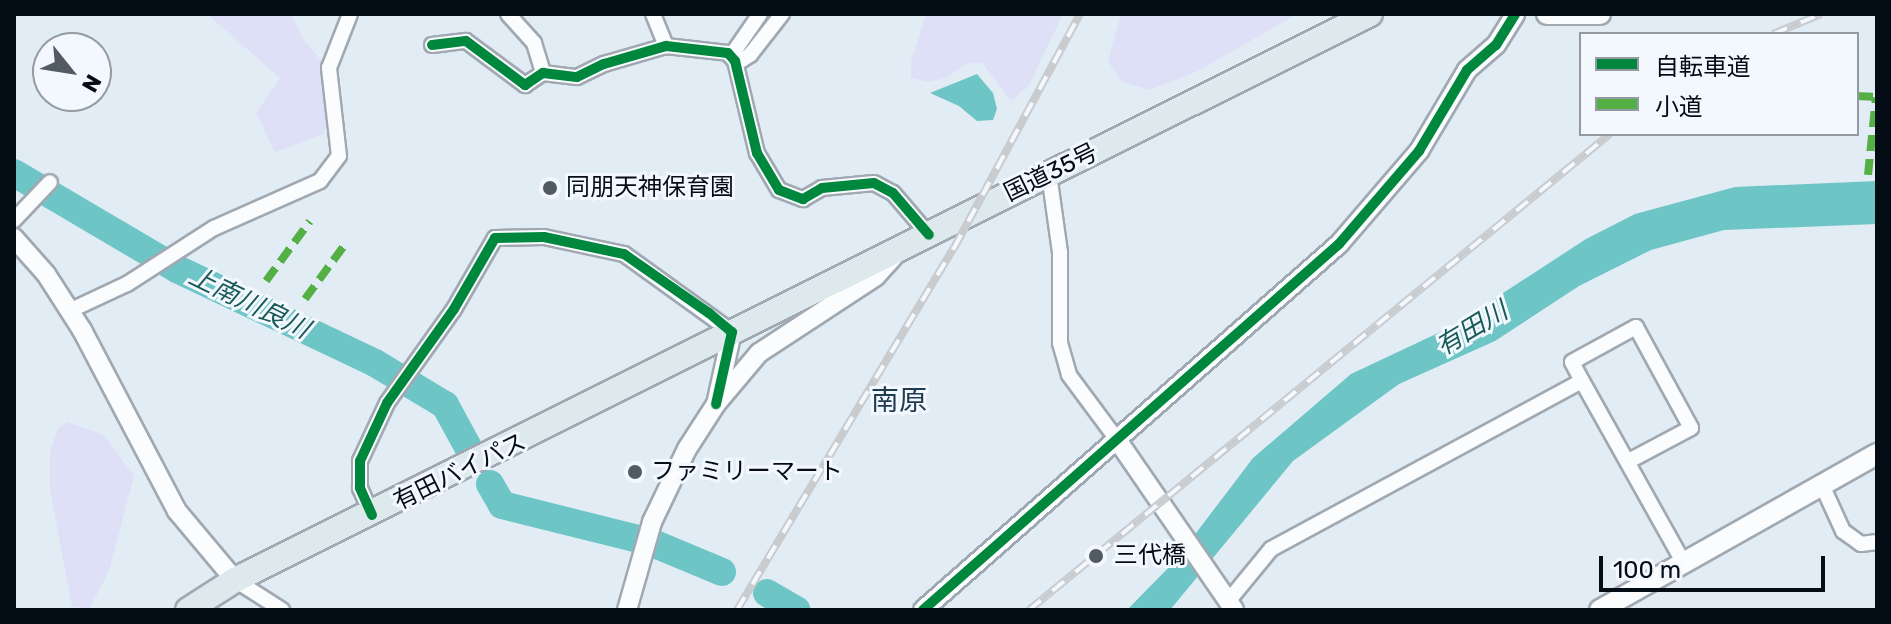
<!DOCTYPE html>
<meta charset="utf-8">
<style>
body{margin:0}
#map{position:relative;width:1891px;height:624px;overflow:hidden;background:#e2ecf5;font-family:Rubik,"Noto Sans JP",sans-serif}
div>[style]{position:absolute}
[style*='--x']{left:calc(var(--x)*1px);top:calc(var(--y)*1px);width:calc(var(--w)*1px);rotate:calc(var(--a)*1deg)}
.green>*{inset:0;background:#dee0f7}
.water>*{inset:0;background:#6ec5c6}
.river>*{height:28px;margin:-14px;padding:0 14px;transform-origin:14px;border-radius:14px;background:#6ec5c6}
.roads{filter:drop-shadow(2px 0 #a0a9b2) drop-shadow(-2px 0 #a0a9b2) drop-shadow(0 2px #a0a9b2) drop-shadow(0 -2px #a0a9b2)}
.minor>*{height:14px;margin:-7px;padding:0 7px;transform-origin:7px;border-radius:7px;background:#fbfcfe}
.tertiary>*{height:18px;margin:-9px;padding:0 9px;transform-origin:9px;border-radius:9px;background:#fbfcfe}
.secondary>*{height:20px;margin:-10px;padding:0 10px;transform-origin:10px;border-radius:10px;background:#fbfcfe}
.trunk>*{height:24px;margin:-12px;padding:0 12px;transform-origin:12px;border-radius:12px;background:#dee9ee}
.rail>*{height:8px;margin-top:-4px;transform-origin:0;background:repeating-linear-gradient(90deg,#f2f8fe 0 15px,#c8cccf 0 30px);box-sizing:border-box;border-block:2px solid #c8cccf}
.quiet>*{height:8px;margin-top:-4px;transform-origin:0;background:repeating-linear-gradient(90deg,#54b045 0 16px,transparent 0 24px)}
.cycleway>*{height:10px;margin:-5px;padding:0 5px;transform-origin:5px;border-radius:5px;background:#00873e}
.dots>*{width:22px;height:22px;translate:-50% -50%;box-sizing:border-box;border:4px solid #f2f8fe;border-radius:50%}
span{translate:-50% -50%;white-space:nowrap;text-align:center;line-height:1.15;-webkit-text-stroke:6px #f2f8fe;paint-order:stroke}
.street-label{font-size:24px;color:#040d16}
.poi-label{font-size:24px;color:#040d16}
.left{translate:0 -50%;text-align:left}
.water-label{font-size:26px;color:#1a5b5a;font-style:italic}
.quarter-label{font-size:28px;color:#213c50}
.frame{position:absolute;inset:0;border:16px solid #040d16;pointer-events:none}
.legend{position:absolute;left:1579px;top:32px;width:280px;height:104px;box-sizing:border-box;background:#f2f8fe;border:2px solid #939aa1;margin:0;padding:10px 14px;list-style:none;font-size:24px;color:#040d16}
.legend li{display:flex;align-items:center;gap:16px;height:40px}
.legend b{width:40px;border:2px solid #939aa1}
.north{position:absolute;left:32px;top:32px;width:80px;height:80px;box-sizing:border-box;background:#f2f8fe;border:2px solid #939aa1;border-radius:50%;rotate:120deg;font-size:22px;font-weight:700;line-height:32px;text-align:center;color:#040d16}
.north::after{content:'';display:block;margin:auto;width:28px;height:36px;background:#525b64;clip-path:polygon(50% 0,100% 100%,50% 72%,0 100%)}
.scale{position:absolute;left:1599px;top:556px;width:226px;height:36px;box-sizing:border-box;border:4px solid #040d16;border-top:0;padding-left:10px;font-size:24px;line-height:28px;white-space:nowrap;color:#040d16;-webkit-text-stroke:6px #f2f8fe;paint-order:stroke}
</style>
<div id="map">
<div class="green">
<div style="clip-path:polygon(207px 14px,291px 14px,305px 42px,335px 76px,324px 134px,275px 152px,256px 113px,280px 78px)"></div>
<div style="clip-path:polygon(926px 14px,1063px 14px,1029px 85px,1011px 101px,982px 62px,966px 64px,946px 78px,928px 82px,911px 78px,911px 62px)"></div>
<div style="clip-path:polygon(1121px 14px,1297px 14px,1198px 71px,1150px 90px,1123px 82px,1108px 62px)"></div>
<div style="clip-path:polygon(67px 422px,104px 435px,134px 476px,109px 571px,89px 609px,72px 606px,50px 490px,50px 452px,58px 428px)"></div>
</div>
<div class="water">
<div style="clip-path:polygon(977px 74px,993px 93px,997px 109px,993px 120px,977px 121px,959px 106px,930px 93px)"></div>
<div style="clip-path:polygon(1877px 181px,1877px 224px,1724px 230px,1651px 250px,1579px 286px,1495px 341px,1399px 384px,1293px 461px,1170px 610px,1127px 610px,1174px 562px,1253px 458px,1351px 374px,1451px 327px,1586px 239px,1635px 214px,1735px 187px)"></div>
</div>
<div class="river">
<div style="--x:14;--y:173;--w:189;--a:30.5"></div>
<div style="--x:177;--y:269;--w:219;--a:25.4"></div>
<div style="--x:375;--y:363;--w:82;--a:31"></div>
<div style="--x:445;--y:405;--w:48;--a:61.3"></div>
<div style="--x:490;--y:484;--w:24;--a:60"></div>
<div style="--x:502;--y:505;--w:153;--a:14"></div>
<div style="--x:650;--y:542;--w:78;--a:22.6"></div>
<div style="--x:767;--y:593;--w:34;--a:30"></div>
</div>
<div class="roads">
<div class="minor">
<div style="--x:508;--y:14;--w:39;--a:48"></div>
<div style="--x:534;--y:43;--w:31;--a:73"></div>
<div style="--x:653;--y:14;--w:35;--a:68"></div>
<div style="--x:432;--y:45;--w:34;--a:-7"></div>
<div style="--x:466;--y:41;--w:74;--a:36.7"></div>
<div style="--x:525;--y:85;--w:22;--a:-34"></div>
<div style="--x:543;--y:73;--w:34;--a:7"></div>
<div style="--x:577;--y:77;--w:30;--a:-26"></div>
<div style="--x:604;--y:64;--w:65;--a:-16.2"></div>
<div style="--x:666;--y:46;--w:62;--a:6.4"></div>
<div style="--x:728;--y:53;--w:11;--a:49"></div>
<div style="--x:735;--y:61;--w:95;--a:76.6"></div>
<div style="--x:757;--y:153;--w:43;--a:59.3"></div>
<div style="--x:779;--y:190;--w:26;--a:21"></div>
<div style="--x:803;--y:199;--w:22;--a:-30"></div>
<div style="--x:822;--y:188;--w:52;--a:-5.5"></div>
<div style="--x:874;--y:183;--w:21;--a:28"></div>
<div style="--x:893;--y:193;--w:55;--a:49.4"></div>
<div style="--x:731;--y:56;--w:51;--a:-55.4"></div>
<div style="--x:736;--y:64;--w:17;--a:-33"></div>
<div style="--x:750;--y:55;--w:52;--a:-52"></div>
<div style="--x:1049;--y:174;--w:79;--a:82"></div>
<div style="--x:1060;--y:252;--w:91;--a:90"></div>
<div style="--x:1060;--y:343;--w:33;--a:74"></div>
<div style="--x:1069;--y:375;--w:82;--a:53.4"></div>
<div style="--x:14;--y:220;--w:52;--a:-46.5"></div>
<div style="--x:69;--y:311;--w:64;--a:-25"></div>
<div style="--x:127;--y:284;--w:103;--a:-32.8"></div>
<div style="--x:214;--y:228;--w:116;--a:-23.9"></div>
<div style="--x:320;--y:181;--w:31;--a:-53"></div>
<div style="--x:339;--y:156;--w:89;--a:-96.5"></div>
<div style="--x:329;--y:68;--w:58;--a:-68.7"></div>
<div style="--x:1582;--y:381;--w:21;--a:-118"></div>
<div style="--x:1572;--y:362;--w:73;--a:-28.7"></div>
<div style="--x:1636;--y:327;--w:115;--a:61.4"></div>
<div style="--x:1691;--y:428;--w:72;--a:152"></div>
<div style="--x:1822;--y:485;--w:51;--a:65.5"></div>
<div style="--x:1843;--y:531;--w:22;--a:36"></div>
<div style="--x:1861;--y:544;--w:16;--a:-7"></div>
<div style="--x:372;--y:515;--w:30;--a:-114"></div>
<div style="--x:360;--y:488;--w:27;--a:-90"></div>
<div style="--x:360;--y:461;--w:64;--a:-65"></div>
<div style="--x:387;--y:403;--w:115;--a:-54.5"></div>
<div style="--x:454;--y:309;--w:82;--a:-60"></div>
<div style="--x:495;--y:238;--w:49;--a:-1.2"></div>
<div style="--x:544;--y:237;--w:82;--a:12"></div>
<div style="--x:624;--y:254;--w:133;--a:35.8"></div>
<div style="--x:235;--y:580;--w:56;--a:32.6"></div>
<div style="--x:1230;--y:599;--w:65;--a:-50.6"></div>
<div style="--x:1271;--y:549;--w:353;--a:-28.4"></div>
<div style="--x:1582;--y:381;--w:207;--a:60.8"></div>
</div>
<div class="tertiary">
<div style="--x:14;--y:238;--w:48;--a:48.4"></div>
<div style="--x:46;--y:274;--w:67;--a:57.3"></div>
<div style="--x:82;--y:330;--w:204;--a:62.3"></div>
<div style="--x:177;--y:511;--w:90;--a:50"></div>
<div style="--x:717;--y:400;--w:70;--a:-77.6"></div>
<div style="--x:1118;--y:441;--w:205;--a:55.5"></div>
<div style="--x:627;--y:610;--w:91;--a:-74.1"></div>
<div style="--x:652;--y:522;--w:81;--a:-64.4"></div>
<div style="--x:687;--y:449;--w:54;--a:-57.2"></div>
<div style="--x:716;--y:404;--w:67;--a:-49.9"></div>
<div style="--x:759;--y:353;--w:140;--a:-33.3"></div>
<div style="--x:876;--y:276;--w:28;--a:-48"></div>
<div style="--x:923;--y:610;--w:554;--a:-41.34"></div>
<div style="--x:1339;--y:244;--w:123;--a:-49.3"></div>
<div style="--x:1419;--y:151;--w:94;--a:-59.3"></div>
<div style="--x:1467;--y:70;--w:38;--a:-41"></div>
<div style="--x:1496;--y:45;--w:36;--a:-58"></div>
</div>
<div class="secondary">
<div style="--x:1547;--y:14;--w:53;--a:0"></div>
<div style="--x:1600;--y:610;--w:318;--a:-29.4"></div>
</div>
<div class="trunk">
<div style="--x:188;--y:610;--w:56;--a:-32.6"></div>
<div style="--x:235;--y:580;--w:1268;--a:-26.5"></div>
</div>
</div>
<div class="rail">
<div style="--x:1773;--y:34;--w:52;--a:-22.6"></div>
<div style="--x:737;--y:610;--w:422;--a:-59.1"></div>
<div style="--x:954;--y:248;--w:266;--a:-61.7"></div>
<div style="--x:1029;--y:610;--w:751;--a:-39.33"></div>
</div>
<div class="quiet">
<div style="--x:1857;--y:96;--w:20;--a:3"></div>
<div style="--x:1868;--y:175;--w:78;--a:-84.1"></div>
<div style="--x:266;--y:281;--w:74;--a:-53.7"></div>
<div style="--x:305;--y:299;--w:69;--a:-53.8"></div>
</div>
<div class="cycleway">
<div style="--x:432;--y:45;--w:34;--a:-7"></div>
<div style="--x:466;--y:41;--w:74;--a:36.7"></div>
<div style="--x:525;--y:85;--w:22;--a:-34"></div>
<div style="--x:543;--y:73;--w:34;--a:7"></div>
<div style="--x:577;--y:77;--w:30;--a:-26"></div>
<div style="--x:604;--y:64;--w:65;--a:-16.2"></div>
<div style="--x:666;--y:46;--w:62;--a:6.4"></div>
<div style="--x:728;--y:53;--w:11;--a:49"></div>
<div style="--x:735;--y:61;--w:95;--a:76.6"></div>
<div style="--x:757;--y:153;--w:43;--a:59.3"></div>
<div style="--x:779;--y:190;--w:26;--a:21"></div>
<div style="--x:803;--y:199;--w:22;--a:-30"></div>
<div style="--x:822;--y:188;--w:52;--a:-5.5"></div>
<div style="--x:874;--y:183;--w:21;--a:28"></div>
<div style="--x:893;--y:193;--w:55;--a:49.4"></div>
<div style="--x:372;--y:515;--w:30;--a:-114"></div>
<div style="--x:360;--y:488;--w:27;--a:-90"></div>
<div style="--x:360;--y:461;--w:64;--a:-65"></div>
<div style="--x:387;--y:403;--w:115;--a:-54.5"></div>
<div style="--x:454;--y:309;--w:82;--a:-60"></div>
<div style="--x:495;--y:238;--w:49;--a:-1.2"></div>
<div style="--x:544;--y:237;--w:82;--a:12"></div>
<div style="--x:624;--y:254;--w:103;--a:34.8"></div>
<div style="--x:709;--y:313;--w:30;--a:40"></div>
<div style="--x:732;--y:332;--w:74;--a:102.5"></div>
<div style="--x:923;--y:610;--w:554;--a:-41.34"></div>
<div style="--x:1339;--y:244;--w:123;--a:-49.3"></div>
<div style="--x:1419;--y:151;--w:94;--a:-59.3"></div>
<div style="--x:1467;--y:70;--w:38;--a:-41"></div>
<div style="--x:1496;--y:45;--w:36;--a:-58"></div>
</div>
<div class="dots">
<div style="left:550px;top:188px;background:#525b64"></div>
<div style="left:635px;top:472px;background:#525b64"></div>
<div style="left:1096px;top:556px;background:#525b64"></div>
</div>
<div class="street-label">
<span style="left:1051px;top:173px;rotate:-26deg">国道35号</span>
<span style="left:460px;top:472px;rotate:-26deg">有田バイパス</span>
</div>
<div class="poi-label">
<span class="left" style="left:566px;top:188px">同朋天神保育園</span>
<span class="left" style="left:651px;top:472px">ファミリーマート</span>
<span class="left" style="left:1114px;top:556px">三代橋</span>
</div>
<div class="water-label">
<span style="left:249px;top:303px;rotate:26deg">上南川良川</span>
<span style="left:1472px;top:329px;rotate:-31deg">有田川</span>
</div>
<div class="quarter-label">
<span style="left:899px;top:401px">南原</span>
</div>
<div class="frame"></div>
<ul class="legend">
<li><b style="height:10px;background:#00873e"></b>自転車道</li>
<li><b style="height:10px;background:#54b045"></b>小道</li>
</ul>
<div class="north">N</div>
<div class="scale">100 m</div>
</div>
